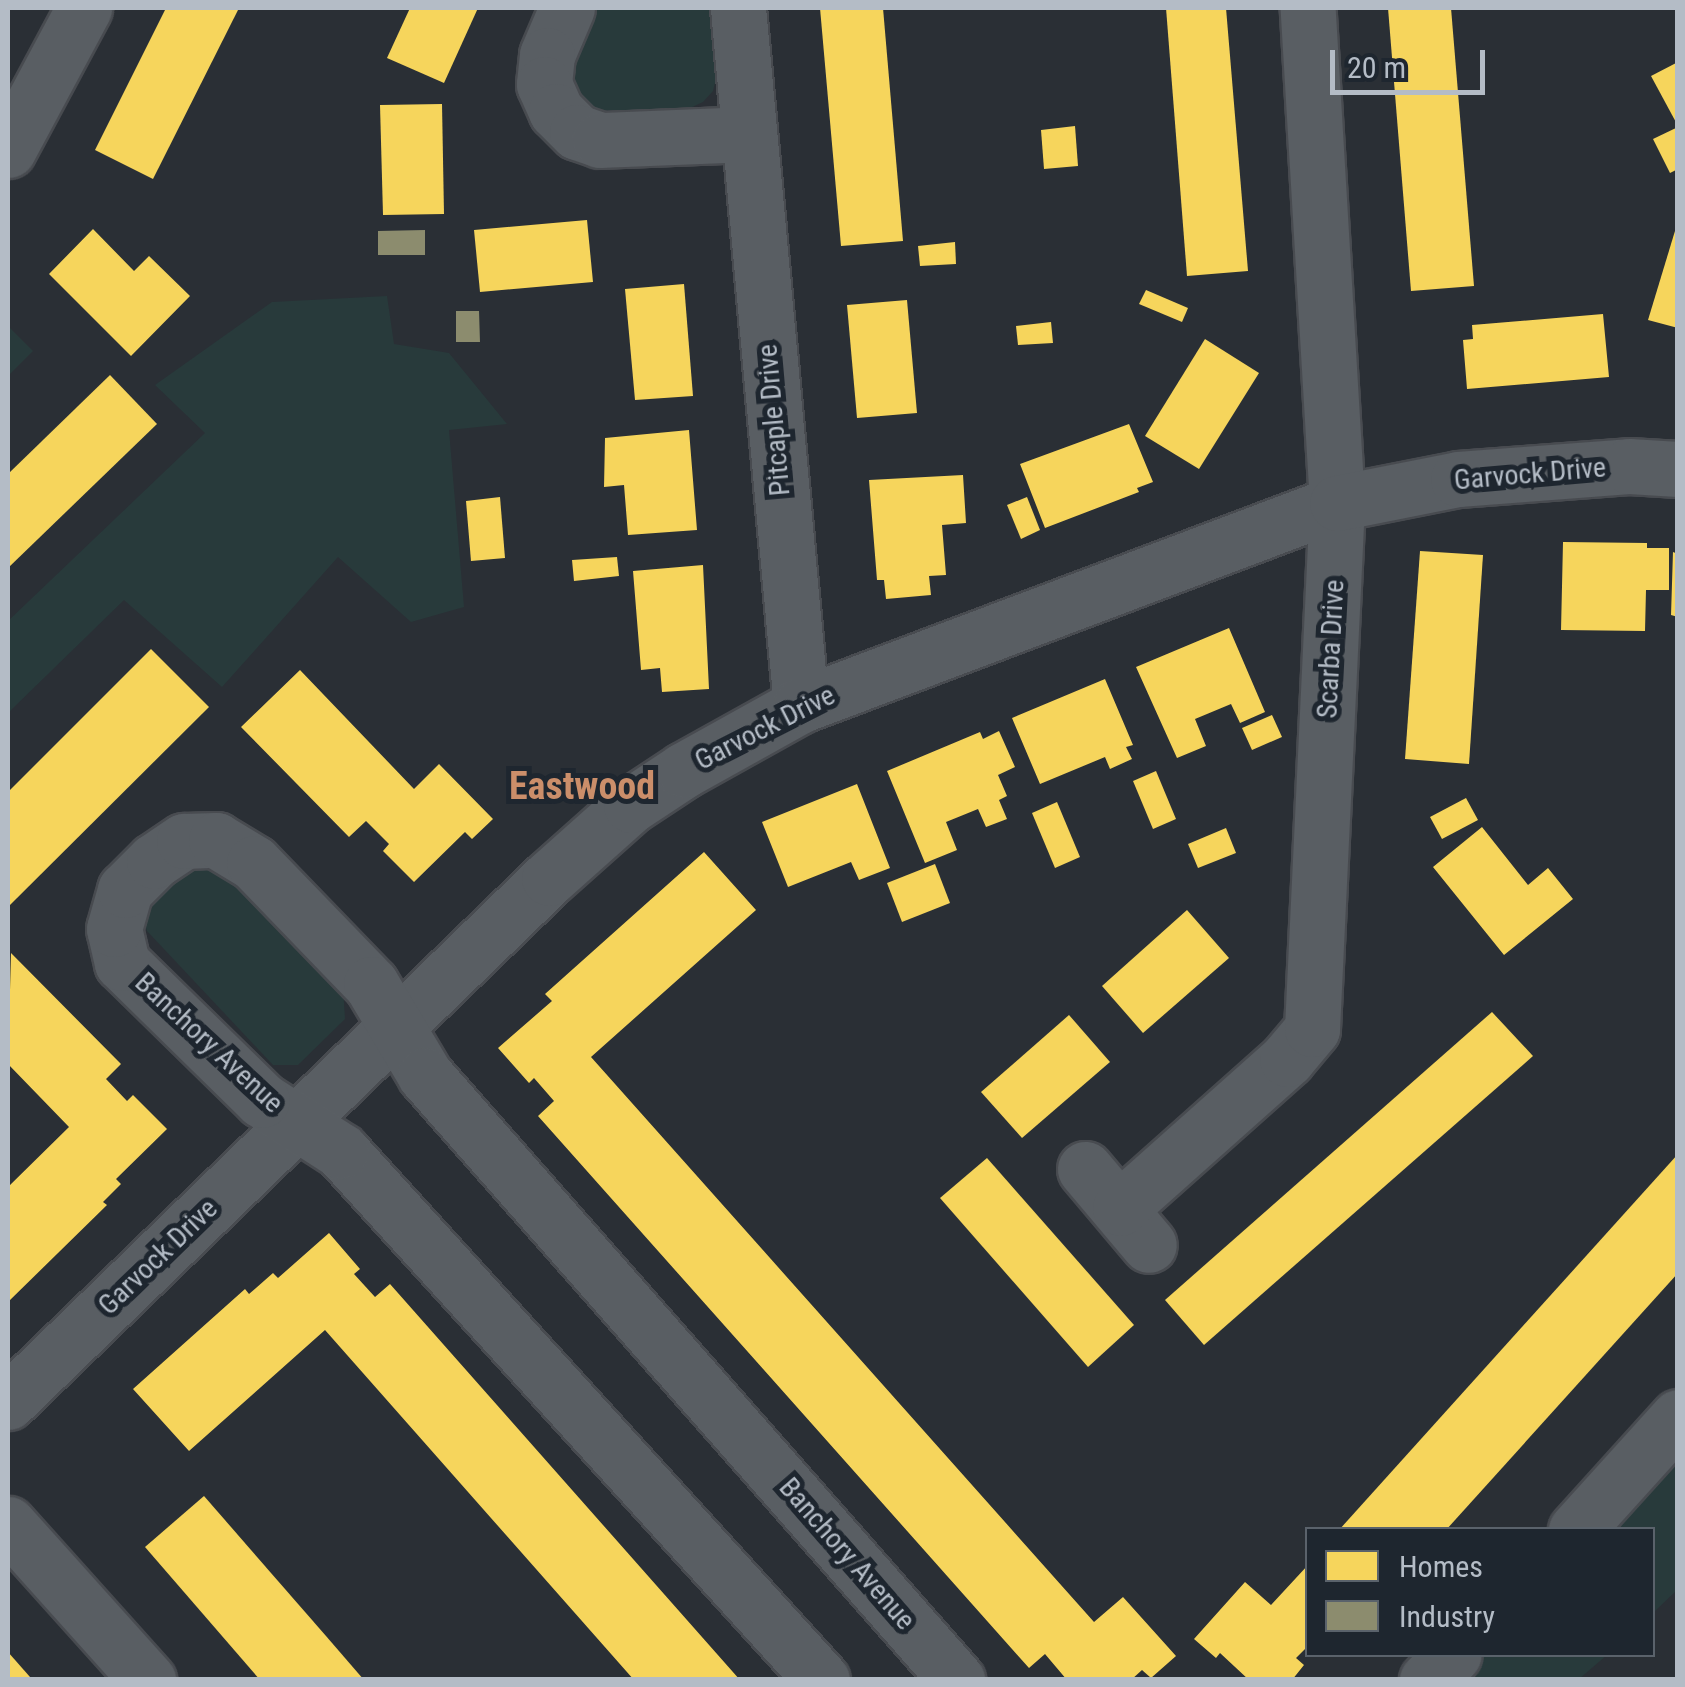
<!DOCTYPE html>
<style>
body{margin:0}
#map{position:relative;width:1685px;height:1687px;overflow:hidden;background:#2a2f35;font-family:"Roboto Condensed",sans-serif}
div>[style]{position:absolute}
[style*='--x']{left:calc(var(--x)*1px);top:calc(var(--y)*1px);width:calc(var(--w)*1px);rotate:calc(var(--a)*1deg)}
.green>*{inset:0;background:#283a3b}
.homes>*{inset:0;background:#f6d55c}
.industry>*{inset:0;background:#8c8c6e}
.roads{filter:drop-shadow(2px 0 #484b50) drop-shadow(-2px 0 #484b50) drop-shadow(0 2px #484b50) drop-shadow(0 -2px #484b50)}
.minor>*{height:55px;margin:-27.5px;padding:0 27.5px;transform-origin:27.5px;border-radius:27.5px;background:#595e63}
span{translate:-50% -50%;white-space:nowrap;text-align:center;line-height:1.15;-webkit-text-stroke:10px #1e262f;paint-order:stroke}
.street-label{font-size:28px;color:#b4bcc6}
.district-label{font-size:38px;color:#cb8e6a;font-weight:700}
.frame{position:absolute;inset:0;border:10px solid #b4bcc6;pointer-events:none}
.legend{position:absolute;left:1305px;top:1527px;width:350px;height:130px;box-sizing:border-box;background:#1e262f;border:2px solid #5a626b;margin:0;padding:12px 18px;list-style:none;font-size:30px;color:#b4bcc6}
.legend li{display:flex;align-items:center;gap:20px;height:50px}
.legend b{width:50px;border:2px solid #5a626b}
.scale{position:absolute;left:1330px;top:50px;width:155px;height:45px;box-sizing:border-box;border:5px solid #b4bcc6;border-top:0;padding-left:12px;font-size:30px;line-height:35px;white-space:nowrap;color:#b4bcc6;-webkit-text-stroke:8px #1e262f;paint-order:stroke}
</style>
<div id="map">
<div class="green">
<div style="clip-path:polygon(587px 8px,713px 8px,718px 71px,713px 91px,703px 102px,688px 109px,590px 111px,569px 83px,570px 45px)"></div>
<div style="clip-path:polygon(387px 296px,394px 344px,449px 353px,507px 424px,449px 430px,464px 607px,411px 622px,338px 557px,222px 687px,124px 600px,8px 713px,8px 621px,205px 433px,155px 385px,272px 302px)"></div>
<div style="clip-path:polygon(8px 326px,33px 351px,8px 376px)"></div>
<div style="clip-path:polygon(214px 859px,343px 987px,345px 1019px,298px 1065px,273px 1065px,147px 931px,137px 900px,181px 860px)"></div>
<div style="clip-path:polygon(1677px 1464px,1677px 1590px,1653px 1613px,1652px 1530px,1616px 1529px)"></div>
<div style="clip-path:polygon(1484px 1655px,1607px 1655px,1579px 1679px,1458px 1680px)"></div>
</div>
<div class="homes">
<div style="clip-path:polygon(166px 8px,239px 8px,153px 179px,95px 150px)"></div>
<div style="clip-path:polygon(410px 8px,478px 8px,444px 83px,387px 58px)"></div>
<div style="clip-path:polygon(820px 8px,883px 8px,903px 241px,841px 246px)"></div>
<div style="clip-path:polygon(1166px 8px,1226px 8px,1248px 271px,1187px 276px)"></div>
<div style="clip-path:polygon(1388px 8px,1451px 8px,1474px 286px,1411px 291px)"></div>
<div style="clip-path:polygon(1678px 62px,1678px 126px,1651px 76px)"></div>
<div style="clip-path:polygon(442px 104px,444px 214px,383px 215px,380px 105px)"></div>
<div style="clip-path:polygon(1075px 126px,1078px 166px,1044px 169px,1041px 130px)"></div>
<div style="clip-path:polygon(1678px 127px,1678px 169px,1670px 173px,1653px 139px)"></div>
<div style="clip-path:polygon(587px 220px,593px 282px,480px 292px,474px 230px)"></div>
<div style="clip-path:polygon(1678px 221px,1678px 328px,1648px 320px)"></div>
<div style="clip-path:polygon(93px 229px,134px 271px,149px 256px,190px 296px,131px 356px,49px 274px)"></div>
<div style="clip-path:polygon(955px 242px,956px 264px,920px 266px,918px 246px)"></div>
<div style="clip-path:polygon(684px 284px,693px 396px,635px 400px,625px 289px)"></div>
<div style="clip-path:polygon(1146px 290px,1188px 308px,1182px 322px,1139px 304px)"></div>
<div style="clip-path:polygon(907px 300px,917px 413px,857px 418px,847px 305px)"></div>
<div style="clip-path:polygon(1603px 314px,1609px 377px,1467px 389px,1463px 340px,1473px 339px,1472px 325px)"></div>
<div style="clip-path:polygon(1051px 322px,1053px 343px,1018px 345px,1016px 326px)"></div>
<div style="clip-path:polygon(1205px 339px,1259px 373px,1199px 469px,1145px 436px)"></div>
<div style="clip-path:polygon(110px 375px,157px 424px,8px 568px,8px 474px)"></div>
<div style="clip-path:polygon(1129px 424px,1153px 482px,1137px 488px,1139px 492px,1045px 528px,1020px 464px)"></div>
<div style="clip-path:polygon(689px 430px,697px 530px,628px 535px,624px 485px,604px 487px,605px 438px)"></div>
<div style="clip-path:polygon(963px 475px,966px 523px,942px 525px,946px 575px,929px 576px,931px 595px,886px 599px,884px 580px,877px 580px,869px 480px)"></div>
<div style="clip-path:polygon(500px 497px,505px 558px,471px 561px,466px 501px)"></div>
<div style="clip-path:polygon(1027px 497px,1040px 530px,1021px 539px,1007px 505px)"></div>
<div style="clip-path:polygon(1563px 542px,1647px 543px,1647px 548px,1669px 548px,1669px 590px,1646px 590px,1645px 631px,1561px 630px)"></div>
<div style="clip-path:polygon(1420px 551px,1483px 555px,1469px 764px,1405px 759px)"></div>
<div style="clip-path:polygon(1673px 552px,1678px 554px,1678px 617px,1671px 615px)"></div>
<div style="clip-path:polygon(617px 557px,619px 576px,574px 581px,572px 560px)"></div>
<div style="clip-path:polygon(703px 565px,709px 689px,662px 692px,660px 668px,641px 670px,633px 571px)"></div>
<div style="clip-path:polygon(1229px 628px,1265px 712px,1240px 723px,1231px 704px,1195px 719px,1206px 746px,1177px 758px,1136px 667px)"></div>
<div style="clip-path:polygon(151px 649px,209px 707px,8px 907px,8px 792px)"></div>
<div style="clip-path:polygon(300px 670px,414px 789px,439px 764px,493px 819px,472px 839px,465px 832px,414px 882px,383px 851px,389px 844px,366px 821px,349px 837px,241px 727px)"></div>
<div style="clip-path:polygon(1105px 679px,1133px 745px,1126px 747px,1132px 759px,1110px 769px,1105px 757px,1040px 784px,1012px 718px)"></div>
<div style="clip-path:polygon(1272px 715px,1282px 737px,1252px 750px,1242px 728px)"></div>
<div style="clip-path:polygon(999px 731px,1015px 767px,998px 775px,1007px 796px,999px 800px,1007px 819px,986px 827px,978px 809px,946px 822px,957px 850px,925px 863px,887px 771px,980px 732px,983px 739px)"></div>
<div style="clip-path:polygon(1156px 771px,1176px 819px,1153px 829px,1133px 781px)"></div>
<div style="clip-path:polygon(857px 784px,890px 868px,859px 880px,851px 862px,788px 887px,762px 822px)"></div>
<div style="clip-path:polygon(1466px 798px,1478px 820px,1442px 839px,1430px 817px)"></div>
<div style="clip-path:polygon(1057px 802px,1080px 857px,1055px 868px,1032px 813px)"></div>
<div style="clip-path:polygon(1482px 827px,1528px 885px,1548px 868px,1573px 899px,1504px 955px,1433px 867px)"></div>
<div style="clip-path:polygon(1226px 828px,1236px 853px,1198px 868px,1188px 844px)"></div>
<div style="clip-path:polygon(704px 852px,756px 910px,591px 1057px,1094px 1622px,1123px 1597px,1176px 1656px,1151px 1678px,1142px 1670px,1131px 1680px,1067px 1680px,1045px 1654px,1029px 1668px,538px 1116px,554px 1101px,534px 1078px,529px 1083px,498px 1048px,552px 1001px,545px 994px)"></div>
<div style="clip-path:polygon(935px 864px,950px 903px,902px 922px,887px 883px)"></div>
<div style="clip-path:polygon(1187px 910px,1229px 958px,1143px 1033px,1102px 986px)"></div>
<div style="clip-path:polygon(11px 953px,121px 1064px,106px 1079px,127px 1101px,133px 1095px,167px 1129px,116px 1179px,121px 1184px,103px 1202px,107px 1205px,8px 1302px,8px 1187px,69px 1127px,8px 1064px)"></div>
<div style="clip-path:polygon(1492px 1012px,1533px 1056px,1204px 1345px,1165px 1300px)"></div>
<div style="clip-path:polygon(1069px 1015px,1110px 1062px,1022px 1138px,981px 1092px)"></div>
<div style="clip-path:polygon(1678px 1154px,1678px 1273px,1446px 1530px,1339px 1530px)"></div>
<div style="clip-path:polygon(987px 1158px,1134px 1325px,1088px 1367px,940px 1198px)"></div>
<div style="clip-path:polygon(329px 1233px,360px 1269px,354px 1274px,375px 1297px,390px 1284px,740px 1680px,634px 1680px,325px 1330px,189px 1451px,133px 1389px,245px 1289px,249px 1294px,273px 1273px,278px 1278px)"></div>
<div style="clip-path:polygon(204px 1496px,326px 1636px,364px 1680px,260px 1680px,145px 1547px)"></div>
<div style="clip-path:polygon(1308px 1565px,1308px 1646px,1296px 1658px,1304px 1665px,1292px 1680px,1249px 1680px,1220px 1653px,1216px 1658px,1194px 1639px,1245px 1582px,1271px 1605px)"></div>
<div style="clip-path:polygon(8px 1652px,30px 1677px,28px 1680px,8px 1680px)"></div>
</div>
<div class="industry">
<div style="clip-path:polygon(425px 230px,425px 255px,378px 255px,378px 231px)"></div>
<div style="clip-path:polygon(456px 311px,479px 311px,480px 342px,456px 342px)"></div>
</div>
<div class="roads">
<div class="minor">
<div style="--x:567;--y:8;--w:51;--a:113.1"></div>
<div style="--x:547;--y:55;--w:29;--a:96"></div>
<div style="--x:544;--y:84;--w:30;--a:66"></div>
<div style="--x:556;--y:111;--w:30;--a:45"></div>
<div style="--x:577;--y:132;--w:24;--a:19"></div>
<div style="--x:600;--y:140;--w:147;--a:-2.3"></div>
<div style="--x:738;--y:8;--w:700;--a:84.84"></div>
<div style="--x:8;--y:150;--w:161;--a:-61.8"></div>
<div style="--x:1085;--y:1169;--w:99;--a:49.9"></div>
<div style="--x:1120;--y:1208;--w:224;--a:-41.7"></div>
<div style="--x:1287;--y:1059;--w:39;--a:-50"></div>
<div style="--x:1312;--y:1029;--w:527;--a:-87.28"></div>
<div style="--x:1337;--y:503;--w:496;--a:-93.4"></div>
<div style="--x:8;--y:1402;--w:753;--a:-44.09"></div>
<div style="--x:549;--y:878;--w:110;--a:-41.7"></div>
<div style="--x:631;--y:805;--w:64;--a:-33.4"></div>
<div style="--x:684;--y:770;--w:134;--a:-29.1"></div>
<div style="--x:801;--y:705;--w:573;--a:-20.65"></div>
<div style="--x:1337;--y:503;--w:123;--a:-11.2"></div>
<div style="--x:1458;--y:479;--w:171;--a:-4.3"></div>
<div style="--x:1629;--y:466;--w:49;--a:3.5"></div>
<div style="--x:8;--y:1524;--w:210;--a:48.1"></div>
<div style="--x:1576;--y:1530;--w:152;--a:-47.9"></div>
<div style="--x:822;--y:1680;--w:715;--a:-132.28"></div>
<div style="--x:341;--y:1151;--w:94;--a:-147.2"></div>
<div style="--x:262;--y:1100;--w:196;--a:-135.6"></div>
<div style="--x:122;--y:963;--w:35;--a:-103"></div>
<div style="--x:114;--y:929;--w:41;--a:-74.2"></div>
<div style="--x:125;--y:890;--w:41;--a:-45"></div>
<div style="--x:154;--y:861;--w:36;--a:-34"></div>
<div style="--x:184;--y:841;--w:32;--a:-2"></div>
<div style="--x:216;--y:840;--w:44;--a:31.2"></div>
<div style="--x:254;--y:863;--w:168;--a:46"></div>
<div style="--x:371;--y:984;--w:106;--a:59.3"></div>
<div style="--x:425;--y:1075;--w:806;--a:48.67"></div>
<div style="--x:1427;--y:1680;--w:37;--a:-44"></div>
</div>
</div>
<div class="street-label">
<span style="left:774px;top:420px;rotate:-95deg">Pitcaple Drive</span>
<span style="left:1530px;top:474px;rotate:-5deg">Garvock Drive</span>
<span style="left:1331px;top:649px;rotate:-87deg">Scarba Drive</span>
<span style="left:765px;top:728px;rotate:-27deg">Garvock Drive</span>
<span style="left:209px;top:1043px;rotate:43deg">Banchory Avenue</span>
<span style="left:158px;top:1257px;rotate:-44deg">Garvock Drive</span>
<span style="left:847px;top:1554px;rotate:49deg">Banchory Avenue</span>
</div>
<div class="district-label">
<span style="left:582px;top:787px">Eastwood</span>
</div>
<div class="frame"></div>
<ul class="legend">
<li><b style="height:28px;background:#f6d55c"></b>Homes</li>
<li><b style="height:28px;background:#8c8c6e"></b>Industry</li>
</ul>
<div class="scale">20 m</div>
</div>
